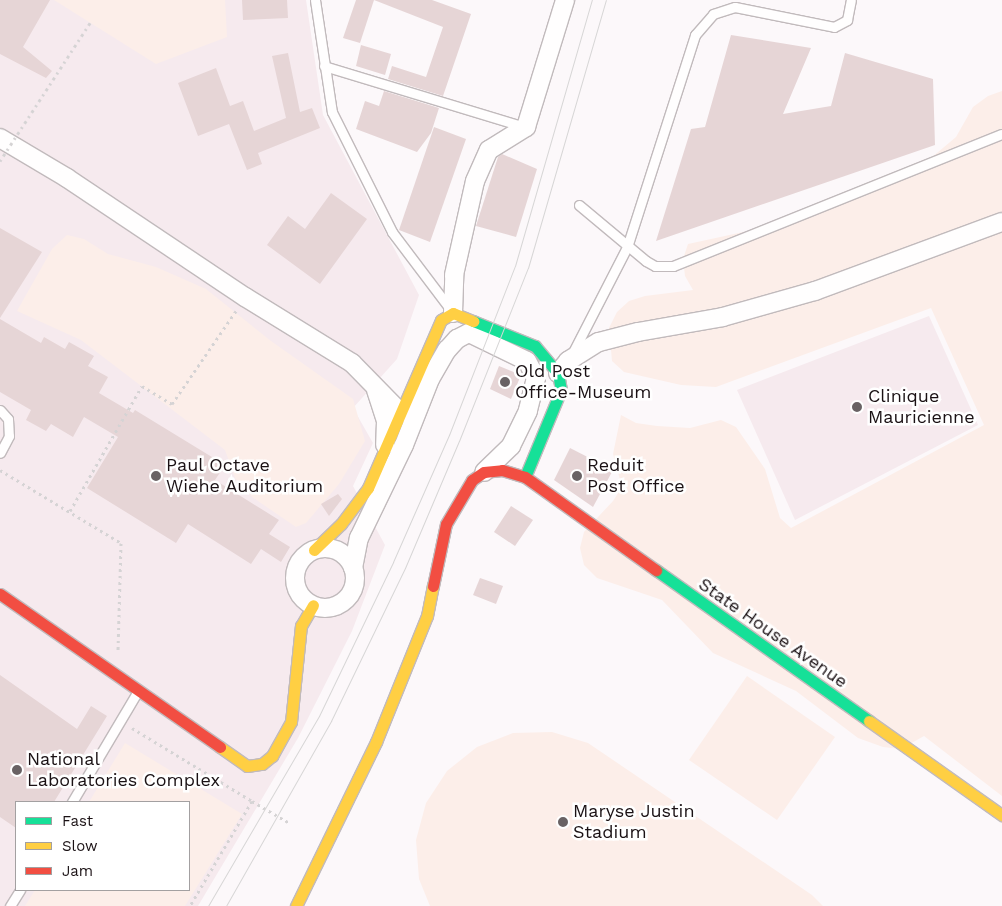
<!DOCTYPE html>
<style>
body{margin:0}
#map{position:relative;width:1002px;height:906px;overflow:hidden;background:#fcf8fa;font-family:"Work Sans",sans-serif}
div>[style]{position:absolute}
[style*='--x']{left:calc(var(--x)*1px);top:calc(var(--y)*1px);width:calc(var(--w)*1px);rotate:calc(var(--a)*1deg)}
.built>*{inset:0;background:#f6eaee}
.green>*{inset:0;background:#fceee9}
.building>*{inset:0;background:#e6d5d6}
.path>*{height:3px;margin-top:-1.5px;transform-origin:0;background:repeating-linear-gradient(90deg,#d5d3d4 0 2.5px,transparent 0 6.5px)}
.roads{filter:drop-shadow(1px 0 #c1babc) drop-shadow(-1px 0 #c1babc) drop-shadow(0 1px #c1babc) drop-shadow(0 -1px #c1babc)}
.lane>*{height:9px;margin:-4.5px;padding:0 4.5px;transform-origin:4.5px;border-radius:4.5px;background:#fffefe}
.street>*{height:18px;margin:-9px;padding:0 9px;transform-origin:9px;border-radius:9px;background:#fffefe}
.street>.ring{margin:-9px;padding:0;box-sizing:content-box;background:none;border:18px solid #fffefe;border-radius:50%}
.fast>*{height:11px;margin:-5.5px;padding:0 5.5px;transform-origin:5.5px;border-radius:5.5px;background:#16e098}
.slow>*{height:11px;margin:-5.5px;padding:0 5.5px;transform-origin:5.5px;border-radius:5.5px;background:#ffcf43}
.jam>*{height:11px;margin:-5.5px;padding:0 5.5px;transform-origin:5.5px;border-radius:5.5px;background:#f24e42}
.tram>*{height:1px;margin:-0.5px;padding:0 0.5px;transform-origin:0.5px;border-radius:0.5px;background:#d7d6d6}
.path-bridge>*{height:3px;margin-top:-1.5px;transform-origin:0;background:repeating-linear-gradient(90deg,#d5d3d4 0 2.5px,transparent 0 6.5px)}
.dots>*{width:14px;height:14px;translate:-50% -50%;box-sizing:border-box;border:2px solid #fff;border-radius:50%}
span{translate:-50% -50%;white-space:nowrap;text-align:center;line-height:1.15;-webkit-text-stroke:5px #fff;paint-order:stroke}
.poi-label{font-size:18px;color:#1a1114}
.left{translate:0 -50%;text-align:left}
.street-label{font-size:18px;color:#1a1114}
.legend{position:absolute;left:15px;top:801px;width:175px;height:90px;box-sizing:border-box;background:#fff;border:1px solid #a3a0a1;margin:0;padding:6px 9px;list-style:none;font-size:15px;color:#1a1114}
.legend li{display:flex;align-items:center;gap:10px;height:25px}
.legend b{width:25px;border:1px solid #a3a0a1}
</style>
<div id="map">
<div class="built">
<div style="clip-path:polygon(evenodd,0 0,306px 0,323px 115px,419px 295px,397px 359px,353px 408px,373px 443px,353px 486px,385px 545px,352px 631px,298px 738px,198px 906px,0 906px,0 0,16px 802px,189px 802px,189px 890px,16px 890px,16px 802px)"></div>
<div style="clip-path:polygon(929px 316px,978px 425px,795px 520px,737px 390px)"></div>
</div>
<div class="green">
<div style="clip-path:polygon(54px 0,225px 0,227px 37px,156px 64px)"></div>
<div style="clip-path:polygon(1002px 91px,1002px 796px,924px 736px,901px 749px,883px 747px,858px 738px,796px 691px,713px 653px,662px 600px,597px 578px,584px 565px,580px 548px,584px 532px,613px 501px,622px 487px,613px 454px,621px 415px,636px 423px,657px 426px,690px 428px,721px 420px,736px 427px,765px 469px,780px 518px,791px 528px,984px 425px,931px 308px,716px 387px,681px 385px,624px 372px,612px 361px,609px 328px,617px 312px,629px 301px,645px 296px,693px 290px,685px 276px,683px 259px,688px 244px,757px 229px,931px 158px,956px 137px,973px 107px,988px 96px)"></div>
<div style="clip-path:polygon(67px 235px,84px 239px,108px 254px,156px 267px,206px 289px,271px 341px,353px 399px,365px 441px,339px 484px,306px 523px,296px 527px,252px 497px,235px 478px,225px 450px,81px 340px,17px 311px,52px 249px)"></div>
<div style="clip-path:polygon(747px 676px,835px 737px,777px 820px,689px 760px)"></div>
<div style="clip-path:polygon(552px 732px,588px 743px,812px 895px,823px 906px,430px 906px,419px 879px,416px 840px,426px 803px,447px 771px,477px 747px,513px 733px)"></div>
<div style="clip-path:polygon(125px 743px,242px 814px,185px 906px,25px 906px,35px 890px,189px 890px,189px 802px,89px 802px)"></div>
</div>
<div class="building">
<div style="clip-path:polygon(0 0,50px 0,23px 47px,52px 71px,46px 78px,0 54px)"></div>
<div style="clip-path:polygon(242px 0,287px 0,288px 18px,243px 20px)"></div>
<div style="clip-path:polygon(356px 0,374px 0,360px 43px,343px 38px)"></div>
<div style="clip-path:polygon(374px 0,432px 0,471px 14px,443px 96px,388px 79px,392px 66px,426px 77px,443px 27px)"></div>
<div style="clip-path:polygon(731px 35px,811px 48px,783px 114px,831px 106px,845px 53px,933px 79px,935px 145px,656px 241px,691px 129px,705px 127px)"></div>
<div style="clip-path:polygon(361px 45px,391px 54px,385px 75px,356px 66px)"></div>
<div style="clip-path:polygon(288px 53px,300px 112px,312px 108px,320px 128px,258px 153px,262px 164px,247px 170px,229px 124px,198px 136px,178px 83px,216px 68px,230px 106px,243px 101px,254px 131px,286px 118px,272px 56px)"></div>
<div style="clip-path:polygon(384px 91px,439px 108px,431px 133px,417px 152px,356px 129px,365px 101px,379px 106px)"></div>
<div style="clip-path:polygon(434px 127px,466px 139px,430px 242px,399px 230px)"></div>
<div style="clip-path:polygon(502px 154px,537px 169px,516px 237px,476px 226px,498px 157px)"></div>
<div style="clip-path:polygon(331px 193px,367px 219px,320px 284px,267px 245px,288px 216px,305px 229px)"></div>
<div style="clip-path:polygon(0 228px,42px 252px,0 318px)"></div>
<div style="clip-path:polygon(0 319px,41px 343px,44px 337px,65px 349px,69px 342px,94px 356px,88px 366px,108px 377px,99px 393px,133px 413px,135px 410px,225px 465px,215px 480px,279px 520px,269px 534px,290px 547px,281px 562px,261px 549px,251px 564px,188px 524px,176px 543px,87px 488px,118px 437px,84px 417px,73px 437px,51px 424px,46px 431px,26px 420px,31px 410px,0 392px)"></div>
<div style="clip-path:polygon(499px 366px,521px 375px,511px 399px,490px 389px)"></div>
<div style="clip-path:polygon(570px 448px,613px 470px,593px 507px,554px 480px)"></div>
<div style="clip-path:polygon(338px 494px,342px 499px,329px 516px,321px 504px)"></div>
<div style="clip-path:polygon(511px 506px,533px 520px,515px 546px,494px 532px)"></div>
<div style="clip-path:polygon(480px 578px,503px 586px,496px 604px,473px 595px)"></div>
<div style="clip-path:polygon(0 675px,77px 729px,91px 706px,107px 716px,54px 802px,16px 802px,16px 828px,0 817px)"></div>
</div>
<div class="path">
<div style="--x:0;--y:470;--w:141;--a:31.1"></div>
<div style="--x:121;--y:543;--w:107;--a:91.6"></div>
<div style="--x:70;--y:511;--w:144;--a:-60.1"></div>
<div style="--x:142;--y:386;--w:35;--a:31"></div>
<div style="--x:172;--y:404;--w:113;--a:-55.5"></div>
<div style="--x:132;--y:728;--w:140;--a:31.3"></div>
<div style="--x:252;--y:801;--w:122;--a:120.6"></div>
<div style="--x:252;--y:801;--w:42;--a:30.3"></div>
</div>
<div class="roads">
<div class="lane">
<div style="--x:315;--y:0;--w:113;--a:81.4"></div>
<div style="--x:332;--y:112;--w:134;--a:63.4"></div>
<div style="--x:392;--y:232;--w:98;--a:52.9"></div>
<div style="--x:324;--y:66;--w:210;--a:16.9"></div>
<div style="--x:579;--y:205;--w:87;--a:39.9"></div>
<div style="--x:646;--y:261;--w:10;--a:29"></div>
<div style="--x:655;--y:266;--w:18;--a:0"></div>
<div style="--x:673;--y:266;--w:354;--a:-21.9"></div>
<div style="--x:571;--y:356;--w:123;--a:-62.8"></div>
<div style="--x:627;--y:247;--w:223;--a:-72.2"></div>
<div style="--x:695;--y:35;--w:28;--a:-49"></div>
<div style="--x:713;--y:14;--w:23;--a:-18"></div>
<div style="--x:735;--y:7;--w:101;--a:11.4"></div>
<div style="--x:834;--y:27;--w:15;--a:-28"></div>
<div style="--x:847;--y:20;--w:20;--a:-79"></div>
<div style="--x:0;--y:410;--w:12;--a:48"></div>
<div style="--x:8;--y:419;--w:17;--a:87"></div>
<div style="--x:9;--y:436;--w:19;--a:118"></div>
<div style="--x:72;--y:802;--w:129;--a:-59.3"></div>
<div style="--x:10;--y:906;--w:19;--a:-58"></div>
</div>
<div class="street">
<div style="--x:0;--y:138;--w:78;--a:30.8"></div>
<div style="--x:67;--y:178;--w:214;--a:33.8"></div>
<div style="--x:245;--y:297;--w:126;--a:31.7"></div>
<div style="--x:352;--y:363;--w:70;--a:45.6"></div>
<div style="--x:453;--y:313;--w:38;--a:-88"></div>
<div style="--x:454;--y:275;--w:96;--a:-77.4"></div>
<div style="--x:475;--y:181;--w:34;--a:-66"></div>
<div style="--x:489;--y:150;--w:44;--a:-31.9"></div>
<div style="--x:526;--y:127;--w:133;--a:-72.9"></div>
<div style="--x:558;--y:373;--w:16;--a:-50"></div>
<div style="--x:568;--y:361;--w:36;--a:-32"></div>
<div style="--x:599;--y:342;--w:40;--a:-14.4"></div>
<div style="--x:638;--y:332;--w:86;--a:-10"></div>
<div style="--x:723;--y:317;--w:96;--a:-15.8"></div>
<div style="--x:815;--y:291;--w:199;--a:-20.3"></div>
<div style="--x:376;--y:390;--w:33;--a:72"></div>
<div style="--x:386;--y:421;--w:24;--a:92"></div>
<div class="ring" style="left:295px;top:548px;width:42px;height:42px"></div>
<div style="--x:353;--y:568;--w:31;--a:-79"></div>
<div style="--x:359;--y:538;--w:103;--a:-64.2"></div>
<div style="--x:404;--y:445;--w:71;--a:-68.5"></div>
<div style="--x:430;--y:379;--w:34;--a:-60"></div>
<div style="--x:447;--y:350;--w:15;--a:-48"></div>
<div style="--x:457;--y:339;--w:13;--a:-27"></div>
<div style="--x:469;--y:333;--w:64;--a:25.8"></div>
<div style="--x:527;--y:361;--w:19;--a:62"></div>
<div style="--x:536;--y:378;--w:34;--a:104"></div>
<div style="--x:528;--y:411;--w:39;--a:116"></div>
<div style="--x:511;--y:446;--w:37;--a:136"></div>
</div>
<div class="fast">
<div style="--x:473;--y:321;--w:67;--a:22"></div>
<div style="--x:535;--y:346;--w:35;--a:50"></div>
<div style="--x:558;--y:373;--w:17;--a:80"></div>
<div style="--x:561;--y:390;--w:94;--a:112.5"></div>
<div style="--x:656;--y:570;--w:261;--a:35.3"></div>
</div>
<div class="slow">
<div style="--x:314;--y:550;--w:37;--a:-44"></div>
<div style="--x:341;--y:524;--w:45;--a:-53.1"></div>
<div style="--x:368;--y:488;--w:183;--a:-66.5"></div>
<div style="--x:441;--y:320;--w:14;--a:-30"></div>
<div style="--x:453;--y:313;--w:22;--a:22"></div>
<div style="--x:869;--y:721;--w:163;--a:35.3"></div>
<div style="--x:220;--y:747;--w:33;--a:35"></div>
<div style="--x:247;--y:766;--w:15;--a:-8"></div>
<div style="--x:262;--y:764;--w:13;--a:-39"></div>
<div style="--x:272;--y:756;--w:39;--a:-61"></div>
<div style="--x:291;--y:722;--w:97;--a:-84.1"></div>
<div style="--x:301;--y:626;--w:24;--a:-60"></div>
<div style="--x:296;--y:906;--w:182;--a:-64"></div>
<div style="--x:376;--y:742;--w:136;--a:-68"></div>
<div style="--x:427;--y:616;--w:31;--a:-79"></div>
</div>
<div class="jam">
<div style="--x:433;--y:586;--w:63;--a:-78.2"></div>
<div style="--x:446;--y:524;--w:51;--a:-59.4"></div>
<div style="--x:472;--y:480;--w:14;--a:-34"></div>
<div style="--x:484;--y:472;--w:18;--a:-6"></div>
<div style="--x:502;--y:470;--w:24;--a:17"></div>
<div style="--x:525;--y:477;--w:161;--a:35.4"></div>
<div style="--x:0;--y:594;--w:268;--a:34.8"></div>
</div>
</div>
<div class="tram">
<div style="--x:208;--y:906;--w:220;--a:-59.7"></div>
<div style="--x:319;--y:716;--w:171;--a:-64.3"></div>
<div style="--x:393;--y:562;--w:139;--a:-66.2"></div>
<div style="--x:449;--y:435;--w:181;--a:-68.7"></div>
<div style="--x:515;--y:266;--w:277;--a:-73.9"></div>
<div style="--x:226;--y:906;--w:213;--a:-60.4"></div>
<div style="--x:331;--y:721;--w:170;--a:-64.2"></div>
<div style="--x:405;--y:568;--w:138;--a:-67"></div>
<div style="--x:459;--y:441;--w:186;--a:-68.3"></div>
<div style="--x:528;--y:268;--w:279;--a:-73.8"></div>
</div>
<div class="path-bridge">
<div style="--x:0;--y:161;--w:165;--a:-56.9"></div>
</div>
<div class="dots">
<div style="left:505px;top:382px;background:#696264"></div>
<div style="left:857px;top:407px;background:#696264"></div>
<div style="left:156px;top:476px;background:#696264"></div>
<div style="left:577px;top:476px;background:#696264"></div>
<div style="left:17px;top:770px;background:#696264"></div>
<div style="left:563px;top:822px;background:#696264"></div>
</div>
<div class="poi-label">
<span class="left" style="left:515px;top:382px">Old Post<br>Office-Museum</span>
<span class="left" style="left:868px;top:407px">Clinique<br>Mauricienne</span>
<span class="left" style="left:166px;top:476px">Paul Octave<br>Wiehe Auditorium</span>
<span class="left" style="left:587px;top:476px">Reduit<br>Post Office</span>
<span class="left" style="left:27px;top:770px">National<br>Laboratories Complex</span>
<span class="left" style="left:573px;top:822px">Maryse Justin<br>Stadium</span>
</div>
<div class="street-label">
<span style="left:773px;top:633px;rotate:35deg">State House Avenue</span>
</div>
<ul class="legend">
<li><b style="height:6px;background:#16e098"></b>Fast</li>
<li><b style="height:6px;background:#ffcf43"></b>Slow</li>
<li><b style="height:6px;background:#f24e42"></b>Jam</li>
</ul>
</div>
